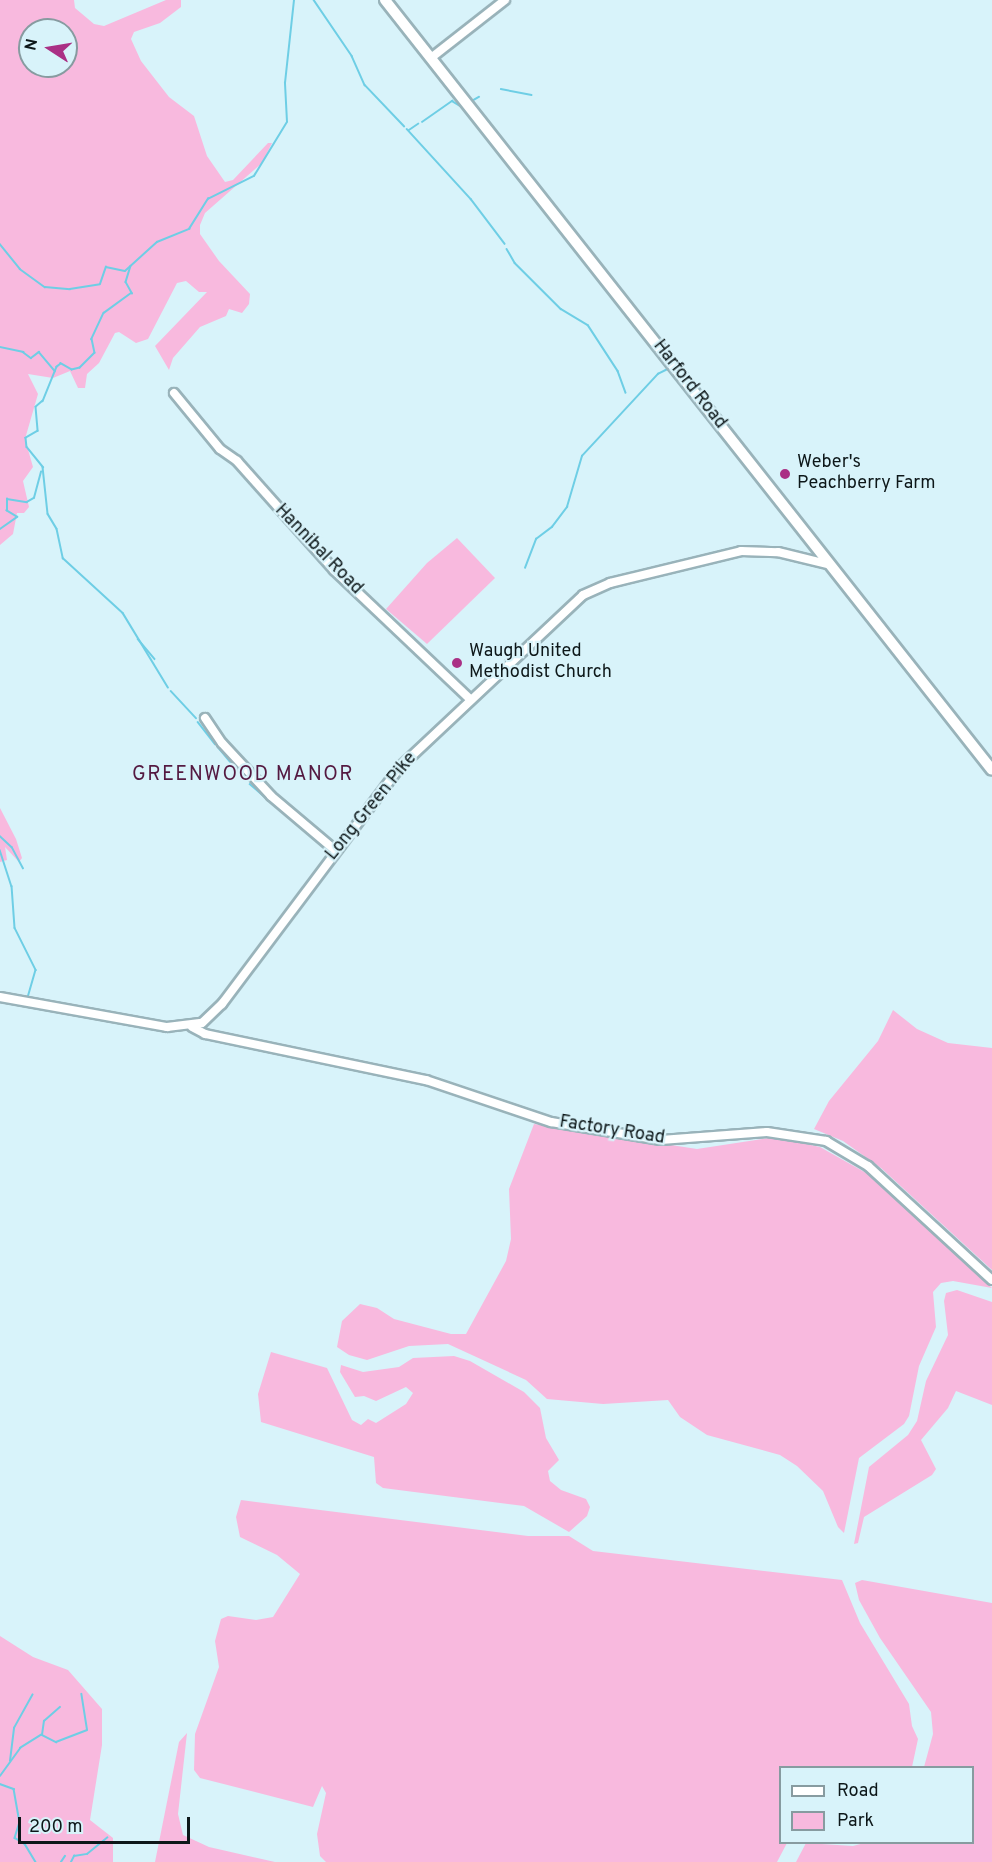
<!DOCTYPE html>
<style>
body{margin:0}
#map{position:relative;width:992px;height:1862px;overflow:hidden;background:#d8f3fa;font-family:Overpass,sans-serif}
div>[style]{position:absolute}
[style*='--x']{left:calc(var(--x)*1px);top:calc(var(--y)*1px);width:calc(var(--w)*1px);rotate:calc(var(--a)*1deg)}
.green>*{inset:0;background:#f8b9de}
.stream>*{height:1.5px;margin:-0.75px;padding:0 0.75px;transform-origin:0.75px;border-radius:0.75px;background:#6ecee5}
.roads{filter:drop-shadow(2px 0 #99b3ba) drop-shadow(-2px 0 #99b3ba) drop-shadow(0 2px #99b3ba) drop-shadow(0 -2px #99b3ba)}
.minor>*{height:8px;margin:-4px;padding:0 4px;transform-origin:4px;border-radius:4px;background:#fff}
.major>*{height:10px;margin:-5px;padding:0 5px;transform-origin:5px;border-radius:5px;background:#fff}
.dots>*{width:16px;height:16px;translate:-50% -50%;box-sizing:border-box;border:3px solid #d8f3fa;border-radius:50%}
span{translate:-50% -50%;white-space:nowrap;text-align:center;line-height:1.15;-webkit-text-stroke:4.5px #d8f3fa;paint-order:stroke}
.street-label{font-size:18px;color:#0d1719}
.poi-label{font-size:18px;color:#0d1719}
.left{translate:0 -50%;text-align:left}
.neighbourhood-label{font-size:20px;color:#541941;letter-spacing:1.5px}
.legend{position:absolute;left:779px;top:1766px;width:195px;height:78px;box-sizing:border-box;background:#d8f3fa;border:2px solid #879ba0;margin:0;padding:8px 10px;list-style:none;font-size:18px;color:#0d1719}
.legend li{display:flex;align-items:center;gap:12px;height:30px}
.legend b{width:30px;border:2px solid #879ba0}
.north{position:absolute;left:18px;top:18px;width:60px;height:60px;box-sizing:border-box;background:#d8f3fa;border:2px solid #879ba0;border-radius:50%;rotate:282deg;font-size:16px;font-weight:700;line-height:24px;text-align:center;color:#0d1719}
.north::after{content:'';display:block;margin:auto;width:21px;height:27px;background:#aa3085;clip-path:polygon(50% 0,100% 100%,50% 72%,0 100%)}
.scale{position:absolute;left:18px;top:1817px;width:172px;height:27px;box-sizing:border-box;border:3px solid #0d1719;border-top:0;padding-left:8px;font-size:18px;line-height:21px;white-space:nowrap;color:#0d1719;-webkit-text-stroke:4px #d8f3fa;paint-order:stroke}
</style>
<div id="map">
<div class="green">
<div style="clip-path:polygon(evenodd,0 0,74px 0,75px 8px,94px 24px,104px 26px,166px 0,181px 0,181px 7px,160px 23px,134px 32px,131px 39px,141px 61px,169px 97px,194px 116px,207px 156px,225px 182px,233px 180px,268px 143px,272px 143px,262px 163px,205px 213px,200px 225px,200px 234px,219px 261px,250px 294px,249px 304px,242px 313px,229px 309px,226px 316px,200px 327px,173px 358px,169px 370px,155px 346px,207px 292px,199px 292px,186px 281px,177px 283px,148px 339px,136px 343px,119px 332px,115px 333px,99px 363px,87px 374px,85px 388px,78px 388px,70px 371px,53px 378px,28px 374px,38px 394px,25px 439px,33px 467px,23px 481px,29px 507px,24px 513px,17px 513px,13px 534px,0 545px,0 0,30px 30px,66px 30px,66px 66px,30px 66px,30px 30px)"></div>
<div style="clip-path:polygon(457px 538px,495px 578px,427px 644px,386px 609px,427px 563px)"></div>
<div style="clip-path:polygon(0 808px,16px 839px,22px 858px,19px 862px,5px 847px,7px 860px,0 862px)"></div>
<div style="clip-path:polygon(893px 1010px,917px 1029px,948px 1043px,992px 1048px,992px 1270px,881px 1168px,843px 1141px,814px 1129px,829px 1101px,878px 1041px)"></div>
<div style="clip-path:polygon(534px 1124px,697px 1149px,775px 1137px,820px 1147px,868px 1174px,992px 1288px,953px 1281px,941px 1283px,933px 1292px,936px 1327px,919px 1366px,909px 1416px,904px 1424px,859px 1458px,844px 1533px,838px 1527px,823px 1491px,797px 1466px,780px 1455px,707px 1435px,680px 1417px,668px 1400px,603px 1404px,547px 1399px,526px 1380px,448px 1344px,409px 1346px,367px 1360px,349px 1355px,337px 1347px,342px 1321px,360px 1304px,377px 1308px,394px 1319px,451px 1334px,466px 1334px,506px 1261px,511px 1239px,509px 1189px)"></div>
<div style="clip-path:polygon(957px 1290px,992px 1302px,992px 1405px,956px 1391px,948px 1408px,921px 1440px,936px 1469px,932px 1475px,864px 1517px,858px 1543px,854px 1544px,869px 1467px,908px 1435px,917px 1421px,926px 1381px,948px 1335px,944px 1301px,946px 1293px)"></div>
<div style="clip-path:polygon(271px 1352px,327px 1368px,352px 1420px,361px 1425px,368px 1419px,376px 1423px,406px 1404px,413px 1393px,406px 1387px,376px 1401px,364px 1396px,355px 1397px,340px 1372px,341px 1365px,363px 1372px,399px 1367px,413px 1358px,454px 1356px,470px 1361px,524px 1392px,540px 1408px,546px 1438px,559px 1460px,548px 1471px,550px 1481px,561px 1490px,586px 1499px,590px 1507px,587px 1516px,569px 1532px,524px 1506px,383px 1488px,376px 1483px,374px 1457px,261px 1422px,258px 1394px)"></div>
<div style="clip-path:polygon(241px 1500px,528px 1536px,569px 1536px,593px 1551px,842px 1580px,860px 1623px,909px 1704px,912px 1726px,918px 1739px,912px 1767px,780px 1768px,780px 1842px,787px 1843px,777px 1862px,326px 1862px,320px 1856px,317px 1834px,326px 1793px,322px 1786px,313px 1807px,200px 1778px,194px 1770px,195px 1734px,219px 1667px,215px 1641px,221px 1619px,228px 1616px,256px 1620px,273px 1617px,300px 1574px,277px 1555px,240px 1537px,236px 1517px)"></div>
<div style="clip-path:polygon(862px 1580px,992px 1603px,992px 1862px,796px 1862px,806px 1843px,853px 1846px,868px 1842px,972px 1842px,972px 1768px,924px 1767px,933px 1734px,931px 1712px,880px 1638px,859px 1600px,855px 1583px)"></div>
<div style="clip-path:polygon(0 1636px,33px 1657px,68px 1670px,102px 1709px,102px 1745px,90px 1820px,113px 1838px,113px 1862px,0 1862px)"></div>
<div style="clip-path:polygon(187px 1733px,178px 1814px,183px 1835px,209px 1847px,275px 1862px,155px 1862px,179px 1742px)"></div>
</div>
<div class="stream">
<div style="--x:314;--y:0;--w:68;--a:55.8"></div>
<div style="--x:352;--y:56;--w:32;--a:66"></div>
<div style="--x:365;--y:85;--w:57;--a:46.4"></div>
<div style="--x:501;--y:89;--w:31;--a:11"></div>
<div style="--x:472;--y:101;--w:8;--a:-30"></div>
<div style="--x:422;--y:122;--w:37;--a:-35"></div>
<div style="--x:452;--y:101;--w:12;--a:31"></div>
<div style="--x:407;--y:129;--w:95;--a:47.6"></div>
<div style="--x:471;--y:199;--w:56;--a:52.9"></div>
<div style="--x:409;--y:130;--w:11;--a:-34"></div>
<div style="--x:0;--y:244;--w:32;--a:51"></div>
<div style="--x:20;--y:269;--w:31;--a:36"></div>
<div style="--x:45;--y:287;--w:25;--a:5"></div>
<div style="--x:70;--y:289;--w:30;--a:-9"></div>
<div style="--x:100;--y:284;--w:18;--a:-71"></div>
<div style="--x:106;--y:267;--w:19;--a:12"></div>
<div style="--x:125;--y:271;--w:43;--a:-42.2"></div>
<div style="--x:157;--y:242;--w:35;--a:-22"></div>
<div style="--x:189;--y:229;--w:36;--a:-58"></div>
<div style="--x:208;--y:199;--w:51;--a:-26.6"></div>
<div style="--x:254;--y:176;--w:63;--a:-58.6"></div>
<div style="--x:287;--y:122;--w:39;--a:-93"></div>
<div style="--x:285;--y:83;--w:83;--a:-83.8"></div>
<div style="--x:507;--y:249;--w:16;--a:60"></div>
<div style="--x:515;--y:263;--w:65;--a:45"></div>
<div style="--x:561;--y:309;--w:31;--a:31"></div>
<div style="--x:588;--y:325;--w:55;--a:56.9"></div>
<div style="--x:618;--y:371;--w:23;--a:70"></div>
<div style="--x:131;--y:266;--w:17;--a:107"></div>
<div style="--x:126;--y:282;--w:13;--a:61"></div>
<div style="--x:132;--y:293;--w:34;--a:144"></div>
<div style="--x:104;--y:313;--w:29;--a:115"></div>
<div style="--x:92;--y:339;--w:14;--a:78"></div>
<div style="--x:95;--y:353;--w:21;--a:135"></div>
<div style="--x:80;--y:368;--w:8;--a:166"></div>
<div style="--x:72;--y:370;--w:13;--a:-151"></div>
<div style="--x:61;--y:364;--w:5;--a:143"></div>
<div style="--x:57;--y:367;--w:37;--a:112"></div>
<div style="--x:43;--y:401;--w:9;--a:139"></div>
<div style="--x:36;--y:407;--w:24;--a:85"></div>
<div style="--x:38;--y:431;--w:14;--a:150"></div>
<div style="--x:26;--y:438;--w:9;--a:84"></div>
<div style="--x:27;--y:447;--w:26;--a:51"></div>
<div style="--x:43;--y:467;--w:47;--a:83.9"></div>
<div style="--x:48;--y:514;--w:17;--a:59"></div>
<div style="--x:57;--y:529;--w:30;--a:78"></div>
<div style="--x:63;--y:558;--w:81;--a:42.5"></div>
<div style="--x:123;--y:613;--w:87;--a:58.7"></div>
<div style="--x:0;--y:347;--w:24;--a:12"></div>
<div style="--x:23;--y:352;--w:10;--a:37"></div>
<div style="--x:31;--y:358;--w:10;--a:-37"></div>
<div style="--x:39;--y:352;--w:25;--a:50"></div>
<div style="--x:0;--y:529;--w:21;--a:-35"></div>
<div style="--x:17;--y:517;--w:12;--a:-149"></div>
<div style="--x:7;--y:511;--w:12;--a:-90"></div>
<div style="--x:7;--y:499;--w:20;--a:9"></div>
<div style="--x:27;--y:502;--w:8;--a:-30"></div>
<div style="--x:34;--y:498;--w:27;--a:-75"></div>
<div style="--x:525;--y:568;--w:31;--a:-69"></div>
<div style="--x:536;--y:539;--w:20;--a:-37"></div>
<div style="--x:552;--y:527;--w:25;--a:-53"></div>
<div style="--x:567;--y:507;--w:53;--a:-73.6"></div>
<div style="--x:582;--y:456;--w:112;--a:-47.2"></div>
<div style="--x:658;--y:374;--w:11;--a:-27"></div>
<div style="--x:668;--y:369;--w:13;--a:48"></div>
<div style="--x:138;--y:639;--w:26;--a:50"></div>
<div style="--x:171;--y:691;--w:37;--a:47"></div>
<div style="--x:198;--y:722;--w:28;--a:52"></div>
<div style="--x:218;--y:747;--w:39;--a:50"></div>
<div style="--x:250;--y:784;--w:28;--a:41"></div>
<div style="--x:0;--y:836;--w:16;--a:43"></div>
<div style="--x:12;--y:847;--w:24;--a:62"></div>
<div style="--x:0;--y:850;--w:38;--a:72"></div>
<div style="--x:12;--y:886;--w:42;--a:85.9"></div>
<div style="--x:15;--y:928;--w:47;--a:63.4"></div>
<div style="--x:36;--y:970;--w:29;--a:106"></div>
<div style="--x:42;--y:1735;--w:16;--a:27"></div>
<div style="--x:56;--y:1742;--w:33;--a:-21"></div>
<div style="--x:87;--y:1730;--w:36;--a:-99"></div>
<div style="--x:42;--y:1735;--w:14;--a:-82"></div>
<div style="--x:44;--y:1721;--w:21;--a:-41"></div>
<div style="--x:10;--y:1761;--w:33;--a:-83"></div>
<div style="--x:14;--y:1728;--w:38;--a:-61"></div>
<div style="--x:0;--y:1776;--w:34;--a:-54"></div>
<div style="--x:20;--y:1748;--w:25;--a:-32"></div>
<div style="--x:0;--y:1784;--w:15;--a:20"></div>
<div style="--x:14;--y:1789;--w:34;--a:80"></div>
<div style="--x:20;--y:1822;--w:17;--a:107"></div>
<div style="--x:15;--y:1838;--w:12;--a:31"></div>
<div style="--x:25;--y:1844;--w:21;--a:59"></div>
<div style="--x:61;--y:1862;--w:7;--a:-56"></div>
<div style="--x:71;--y:1862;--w:7;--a:-63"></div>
<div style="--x:74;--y:1856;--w:13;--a:-9"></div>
<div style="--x:87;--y:1854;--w:26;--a:-39"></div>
</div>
<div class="roads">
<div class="minor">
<div style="--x:431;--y:58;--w:94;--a:-38.1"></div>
<div style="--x:174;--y:393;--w:72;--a:50.6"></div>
<div style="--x:220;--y:449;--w:21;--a:35"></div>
<div style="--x:237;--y:461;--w:146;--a:48.3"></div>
<div style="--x:334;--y:570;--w:187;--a:43.5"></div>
<div style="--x:205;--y:718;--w:30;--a:56"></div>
<div style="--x:222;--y:743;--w:72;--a:47.2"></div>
<div style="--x:271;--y:796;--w:85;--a:40.2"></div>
<div style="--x:0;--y:997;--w:170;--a:10.2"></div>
<div style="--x:167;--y:1027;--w:35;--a:-7"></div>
<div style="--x:202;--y:1023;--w:28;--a:-44"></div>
<div style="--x:222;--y:1004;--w:296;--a:-53.1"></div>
<div style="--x:400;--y:767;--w:251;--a:-43.2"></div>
<div style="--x:583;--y:595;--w:30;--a:-24"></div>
<div style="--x:610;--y:583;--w:135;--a:-13.7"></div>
<div style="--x:741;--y:551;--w:37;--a:2"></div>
<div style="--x:778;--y:552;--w:50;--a:13.8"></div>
<div style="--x:192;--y:1027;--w:15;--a:28"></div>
<div style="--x:205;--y:1034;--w:226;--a:11.8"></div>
<div style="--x:426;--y:1080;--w:132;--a:18.6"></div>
<div style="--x:551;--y:1122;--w:111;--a:9.3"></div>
<div style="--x:661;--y:1140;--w:106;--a:-4.3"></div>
<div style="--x:767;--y:1132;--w:60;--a:8.7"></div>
<div style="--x:826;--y:1141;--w:49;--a:30.8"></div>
<div style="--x:868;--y:1166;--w:168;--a:42.6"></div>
</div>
<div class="major">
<div style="--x:385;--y:0;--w:980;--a:51.75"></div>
</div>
</div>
<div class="dots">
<div style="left:785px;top:474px;background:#aa3085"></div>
<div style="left:457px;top:663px;background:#aa3085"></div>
</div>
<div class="street-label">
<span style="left:689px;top:385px;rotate:52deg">Harford Road</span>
<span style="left:318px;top:550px;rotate:46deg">Hannibal Road</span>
<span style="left:372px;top:807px;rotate:-51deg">Long Green Pike</span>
<span style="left:612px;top:1131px;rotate:9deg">Factory Road</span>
</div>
<div class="poi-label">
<span class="left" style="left:797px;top:474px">Weber's<br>Peachberry Farm</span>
<span class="left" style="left:469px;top:663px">Waugh United<br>Methodist Church</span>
</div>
<div class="neighbourhood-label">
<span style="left:243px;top:775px">GREENWOOD MANOR</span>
</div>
<ul class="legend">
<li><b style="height:8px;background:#fff"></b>Road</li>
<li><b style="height:16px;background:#f8b9de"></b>Park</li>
</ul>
<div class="north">N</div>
<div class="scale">200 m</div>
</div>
